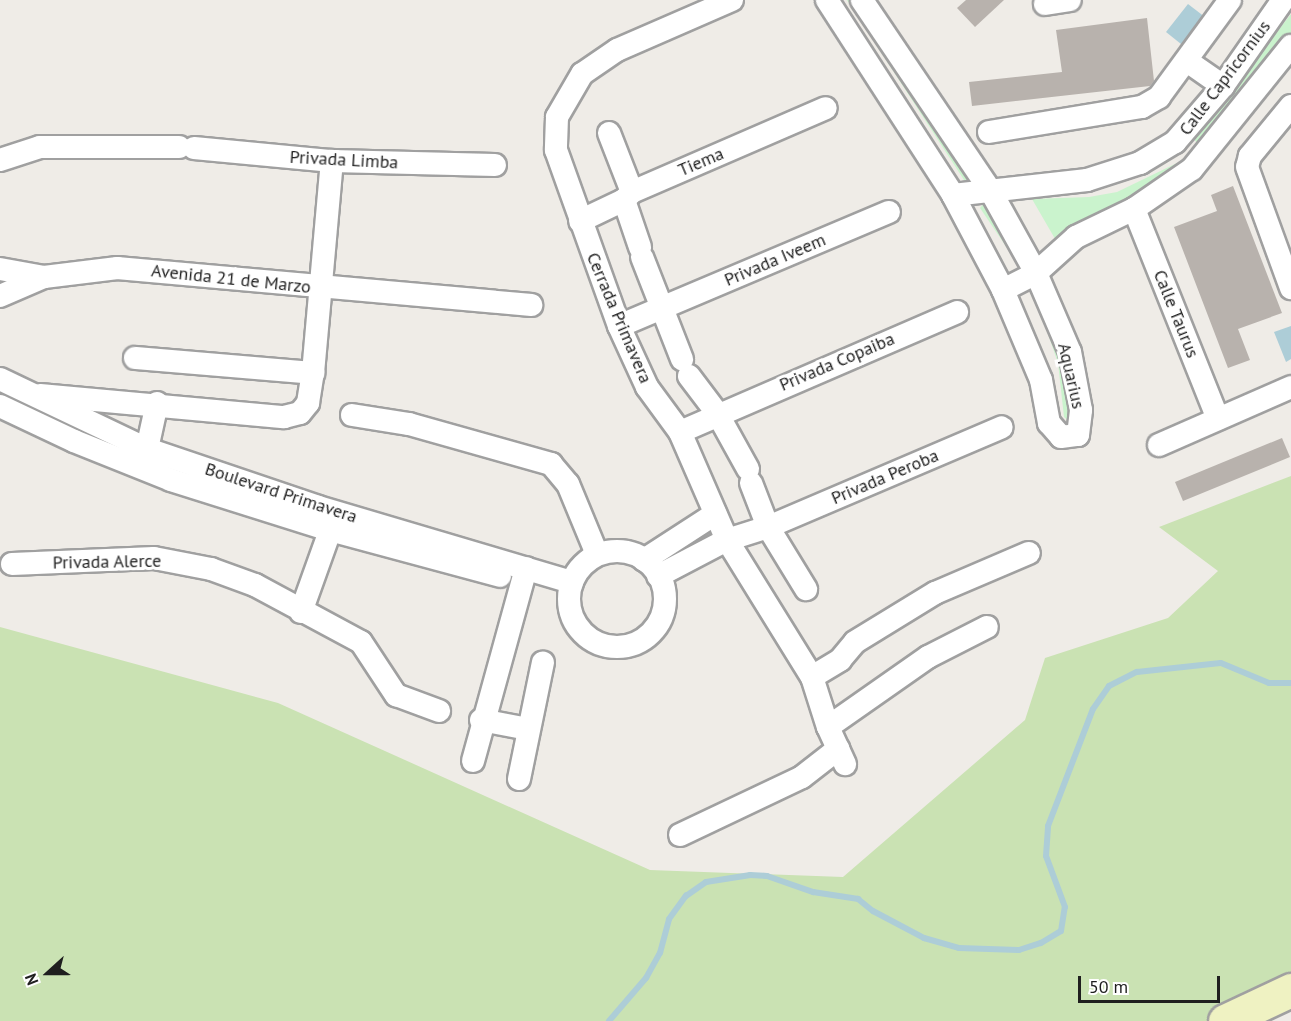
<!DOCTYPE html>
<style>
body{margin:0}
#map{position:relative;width:1291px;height:1021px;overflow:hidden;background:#efece7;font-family:"PT Sans",sans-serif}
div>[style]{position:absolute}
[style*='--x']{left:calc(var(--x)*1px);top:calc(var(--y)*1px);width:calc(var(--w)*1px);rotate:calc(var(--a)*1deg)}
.grass>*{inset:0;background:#cae2b3}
.park>*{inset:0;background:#caf3cd}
.water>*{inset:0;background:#adcdd7}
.stream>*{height:6px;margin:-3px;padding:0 3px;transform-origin:3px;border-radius:3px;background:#adcdd7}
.building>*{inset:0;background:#b8b2ad}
.roads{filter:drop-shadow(2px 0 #a0a0a0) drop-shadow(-2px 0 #a0a0a0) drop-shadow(0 2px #a0a0a0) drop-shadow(0 -2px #a0a0a0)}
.street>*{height:22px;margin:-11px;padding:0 11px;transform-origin:11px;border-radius:11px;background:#fff}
.street>.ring{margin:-11px;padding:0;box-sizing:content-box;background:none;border:22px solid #fff;border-radius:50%}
.secondary>*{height:33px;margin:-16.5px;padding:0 16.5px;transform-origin:16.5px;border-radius:16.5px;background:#eff2c2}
span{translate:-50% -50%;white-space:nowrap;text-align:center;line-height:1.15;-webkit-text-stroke:6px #fff;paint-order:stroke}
.street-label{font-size:18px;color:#1f1f1f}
.north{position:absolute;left:18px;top:943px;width:60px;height:60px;-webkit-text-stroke:4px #fff;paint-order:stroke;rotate:249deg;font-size:16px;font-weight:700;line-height:24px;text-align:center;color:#1f1f1f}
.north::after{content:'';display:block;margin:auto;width:21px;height:27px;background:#1f1f1f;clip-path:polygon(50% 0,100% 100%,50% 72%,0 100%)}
.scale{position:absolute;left:1078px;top:976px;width:142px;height:27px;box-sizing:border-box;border:3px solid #1f1f1f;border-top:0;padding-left:8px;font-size:18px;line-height:21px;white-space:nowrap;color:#1f1f1f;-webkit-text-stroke:4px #fff;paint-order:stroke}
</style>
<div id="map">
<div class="grass">
<div style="clip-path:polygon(1291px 476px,1291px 979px,1223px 1021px,0 1021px,0 627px,278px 703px,650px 870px,843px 877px,1025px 720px,1045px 658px,1168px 618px,1218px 571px,1159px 527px)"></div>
</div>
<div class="park">
<div style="clip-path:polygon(847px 0,860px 0,977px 180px,966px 183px)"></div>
<div style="clip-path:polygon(1291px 14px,1291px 34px,1217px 126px,1197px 143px,1190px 134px,1211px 116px)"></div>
<div style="clip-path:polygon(1177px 163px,1183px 173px,1058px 244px,1032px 199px,1089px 197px,1117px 192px)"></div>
<div style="clip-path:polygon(985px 202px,1022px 270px,980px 208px)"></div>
<div style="clip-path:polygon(1031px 285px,1067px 362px,1071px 423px,1064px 417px,1058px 363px)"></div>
</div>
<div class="water">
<div style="clip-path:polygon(1188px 4px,1214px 24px,1191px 52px,1166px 32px)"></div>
<div style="clip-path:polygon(1291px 326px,1291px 359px,1286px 362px,1274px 332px)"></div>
</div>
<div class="stream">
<div style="--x:609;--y:1021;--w:57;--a:-49.3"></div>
<div style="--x:646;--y:978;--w:29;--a:-61"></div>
<div style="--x:660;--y:953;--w:35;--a:-75"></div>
<div style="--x:669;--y:919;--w:29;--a:-54"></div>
<div style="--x:686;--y:896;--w:24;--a:-35"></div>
<div style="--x:706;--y:882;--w:45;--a:-9"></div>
<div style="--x:750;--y:875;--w:17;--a:3"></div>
<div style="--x:767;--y:876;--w:49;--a:19.2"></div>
<div style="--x:813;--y:892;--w:46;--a:8.8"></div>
<div style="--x:858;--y:899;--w:19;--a:39"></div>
<div style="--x:873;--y:911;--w:58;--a:27.9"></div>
<div style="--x:924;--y:938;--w:36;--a:16"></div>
<div style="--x:959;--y:948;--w:60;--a:1.9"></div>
<div style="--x:1019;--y:950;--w:23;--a:-18"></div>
<div style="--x:1041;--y:943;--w:23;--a:-31"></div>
<div style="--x:1061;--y:931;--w:24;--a:-81"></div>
<div style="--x:1065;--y:907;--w:54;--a:-110.4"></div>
<div style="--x:1046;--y:856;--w:30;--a:-86"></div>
<div style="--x:1048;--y:826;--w:125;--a:-69"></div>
<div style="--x:1093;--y:709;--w:28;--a:-55"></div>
<div style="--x:1109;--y:686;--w:31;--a:-27"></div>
<div style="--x:1137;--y:672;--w:84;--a:-6.1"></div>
<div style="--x:1221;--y:663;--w:52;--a:22.6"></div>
<div style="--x:1269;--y:683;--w:22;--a:0"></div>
</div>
<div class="building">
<div style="clip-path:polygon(966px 0,1004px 0,975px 27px,957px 8px)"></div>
<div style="clip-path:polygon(1147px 18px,1154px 81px,1150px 86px,972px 106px,969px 82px,1062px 72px,1056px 30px)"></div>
<div style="clip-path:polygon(1233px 186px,1282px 313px,1238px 329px,1250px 360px,1228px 368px,1174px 227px,1217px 211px,1211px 195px)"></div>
<div style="clip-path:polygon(1282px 438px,1290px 457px,1183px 501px,1175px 482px)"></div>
</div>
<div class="roads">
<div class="street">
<div style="--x:732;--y:0;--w:125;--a:156.5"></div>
<div style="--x:617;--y:50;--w:42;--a:145.6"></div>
<div style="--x:582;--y:74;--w:50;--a:120.2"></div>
<div style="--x:557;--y:117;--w:33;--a:92"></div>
<div style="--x:556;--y:150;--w:187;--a:70.3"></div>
<div style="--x:619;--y:326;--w:67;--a:65.3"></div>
<div style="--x:647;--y:387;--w:56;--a:53.7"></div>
<div style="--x:680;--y:432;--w:118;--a:66.5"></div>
<div style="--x:727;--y:540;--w:161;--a:58.2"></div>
<div style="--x:812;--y:677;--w:52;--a:72.3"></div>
<div style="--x:828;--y:727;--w:41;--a:65.3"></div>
<div style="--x:827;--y:0;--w:232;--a:57.1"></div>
<div style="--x:953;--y:195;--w:107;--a:62.2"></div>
<div style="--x:1003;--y:290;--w:98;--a:67.1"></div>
<div style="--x:1041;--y:380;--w:44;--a:79.5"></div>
<div style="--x:1049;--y:423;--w:18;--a:49"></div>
<div style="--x:1061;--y:437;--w:17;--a:-7"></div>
<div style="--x:1078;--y:435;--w:25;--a:-83"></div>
<div style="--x:1081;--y:410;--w:59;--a:-100.7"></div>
<div style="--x:1070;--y:352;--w:86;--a:-113.3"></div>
<div style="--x:1036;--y:273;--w:95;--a:-119"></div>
<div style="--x:990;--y:190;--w:229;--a:-124"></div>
<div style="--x:1045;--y:4;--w:25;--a:-9"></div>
<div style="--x:1187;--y:61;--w:44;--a:34.8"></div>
<div style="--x:1291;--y:106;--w:65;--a:129.4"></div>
<div style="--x:1250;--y:156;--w:11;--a:105"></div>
<div style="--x:1247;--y:167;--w:129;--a:70"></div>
<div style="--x:989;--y:132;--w:155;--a:-9.3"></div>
<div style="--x:1142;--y:107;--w:20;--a:-30"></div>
<div style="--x:1159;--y:97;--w:120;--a:-53.8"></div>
<div style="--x:609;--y:133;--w:63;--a:68.7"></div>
<div style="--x:194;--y:148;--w:139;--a:5.4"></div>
<div style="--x:332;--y:161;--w:163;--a:1.4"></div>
<div style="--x:0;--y:160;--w:42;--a:-18"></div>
<div style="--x:40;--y:147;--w:139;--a:0"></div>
<div style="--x:953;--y:195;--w:135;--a:-6.4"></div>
<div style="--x:1087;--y:180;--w:56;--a:-17.8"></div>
<div style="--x:1140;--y:163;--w:41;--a:-31"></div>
<div style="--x:1175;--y:142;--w:74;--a:-49.4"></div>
<div style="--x:1223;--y:86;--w:105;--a:-55.1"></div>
<div style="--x:624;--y:200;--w:50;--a:71.2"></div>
<div style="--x:1134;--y:209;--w:226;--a:68.2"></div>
<div style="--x:580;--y:221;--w:49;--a:-25.5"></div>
<div style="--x:624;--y:200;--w:11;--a:-45"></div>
<div style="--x:632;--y:192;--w:211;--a:-23.4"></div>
<div style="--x:642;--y:257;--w:110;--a:68.6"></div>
<div style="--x:0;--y:269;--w:45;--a:10.3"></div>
<div style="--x:1003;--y:290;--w:37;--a:-27"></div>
<div style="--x:1036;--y:273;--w:54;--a:-42"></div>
<div style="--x:1076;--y:237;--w:64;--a:-25.8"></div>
<div style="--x:1134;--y:209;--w:70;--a:-34.6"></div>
<div style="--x:1192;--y:169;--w:158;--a:-51.2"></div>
<div style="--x:0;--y:296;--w:48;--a:-23.4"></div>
<div style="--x:44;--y:277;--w:74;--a:-7"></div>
<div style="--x:117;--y:268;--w:416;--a:5.1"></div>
<div style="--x:619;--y:326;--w:293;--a:-22.9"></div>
<div style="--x:135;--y:358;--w:179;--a:4.8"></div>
<div style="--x:689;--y:376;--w:46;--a:52.9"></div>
<div style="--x:717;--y:413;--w:64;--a:61"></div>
<div style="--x:0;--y:379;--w:163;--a:25.5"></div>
<div style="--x:147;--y:449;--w:181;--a:18.7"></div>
<div style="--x:318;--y:507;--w:265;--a:16.5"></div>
<div style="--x:40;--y:395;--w:245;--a:5.2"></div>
<div style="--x:284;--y:417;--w:16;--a:-14"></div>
<div style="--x:300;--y:413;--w:13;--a:-51"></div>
<div style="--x:308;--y:403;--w:30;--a:-81"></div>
<div style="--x:313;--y:373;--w:213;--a:-84.9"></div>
<div style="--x:0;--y:406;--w:82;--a:25.3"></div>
<div style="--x:74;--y:441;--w:105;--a:21.9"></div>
<div style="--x:171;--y:480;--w:167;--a:17.5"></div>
<div style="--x:330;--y:530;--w:176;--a:15.1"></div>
<div style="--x:352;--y:415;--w:58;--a:9"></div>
<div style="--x:409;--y:424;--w:148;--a:15.7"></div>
<div style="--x:551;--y:464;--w:26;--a:50"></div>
<div style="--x:568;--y:484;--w:76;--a:67.5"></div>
<div style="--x:680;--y:432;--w:302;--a:-23.4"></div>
<div style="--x:1159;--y:445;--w:144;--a:-23.7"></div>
<div style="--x:147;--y:449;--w:47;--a:-77.7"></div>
<div style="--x:751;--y:483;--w:47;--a:68.9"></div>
<div style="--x:768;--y:527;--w:73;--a:58.5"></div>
<div class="ring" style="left:569px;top:551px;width:74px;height:74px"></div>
<div style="--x:644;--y:560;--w:85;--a:-32.9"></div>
<div style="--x:12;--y:564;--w:142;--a:-2.4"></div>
<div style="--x:154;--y:558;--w:58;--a:10.9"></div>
<div style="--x:211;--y:569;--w:47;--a:20"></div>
<div style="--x:255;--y:585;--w:120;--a:28.3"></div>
<div style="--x:361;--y:642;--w:64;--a:56.6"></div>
<div style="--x:396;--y:695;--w:46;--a:20.4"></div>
<div style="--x:658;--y:576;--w:78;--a:-27.6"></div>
<div style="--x:727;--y:540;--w:43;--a:-17.6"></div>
<div style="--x:768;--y:527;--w:254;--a:-23.1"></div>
<div style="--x:301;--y:612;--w:101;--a:-70.3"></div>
<div style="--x:812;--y:677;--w:33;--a:-31"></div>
<div style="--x:840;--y:660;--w:23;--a:-50"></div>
<div style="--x:855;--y:642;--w:94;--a:-31.5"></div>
<div style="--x:935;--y:593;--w:102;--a:-23.1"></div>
<div style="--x:481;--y:720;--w:48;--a:10.8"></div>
<div style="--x:828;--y:727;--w:122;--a:-35"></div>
<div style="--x:928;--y:657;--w:66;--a:-27"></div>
<div style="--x:473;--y:761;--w:200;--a:-74.6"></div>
<div style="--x:519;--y:779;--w:119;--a:-78.4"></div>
<div style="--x:680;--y:835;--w:135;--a:-25.4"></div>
<div style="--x:802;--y:777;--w:46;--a:-37.9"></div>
</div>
<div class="secondary">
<div style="--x:1225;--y:1021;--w:73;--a:-25.2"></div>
</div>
</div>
<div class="street-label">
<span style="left:1225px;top:78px;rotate:-53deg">Calle Capricornius</span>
<span style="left:344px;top:160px;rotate:3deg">Privada Limba</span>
<span style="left:701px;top:162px;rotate:-23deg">Tiema</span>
<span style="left:775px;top:260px;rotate:-23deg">Privada Iveem</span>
<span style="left:231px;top:279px;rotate:6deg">Avenida 21 de Marzo</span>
<span style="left:1176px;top:314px;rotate:68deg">Calle Taurus</span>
<span style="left:619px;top:318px;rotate:67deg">Cerrada Primavera</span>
<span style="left:837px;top:362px;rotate:-23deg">Privada Copaiba</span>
<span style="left:1071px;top:376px;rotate:77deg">Aquarius</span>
<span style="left:885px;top:477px;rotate:-23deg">Privada Peroba</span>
<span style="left:281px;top:493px;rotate:18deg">Boulevard Primavera</span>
<span style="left:107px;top:562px;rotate:-1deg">Privada Alerce</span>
</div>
<div class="north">N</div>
<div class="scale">50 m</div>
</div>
